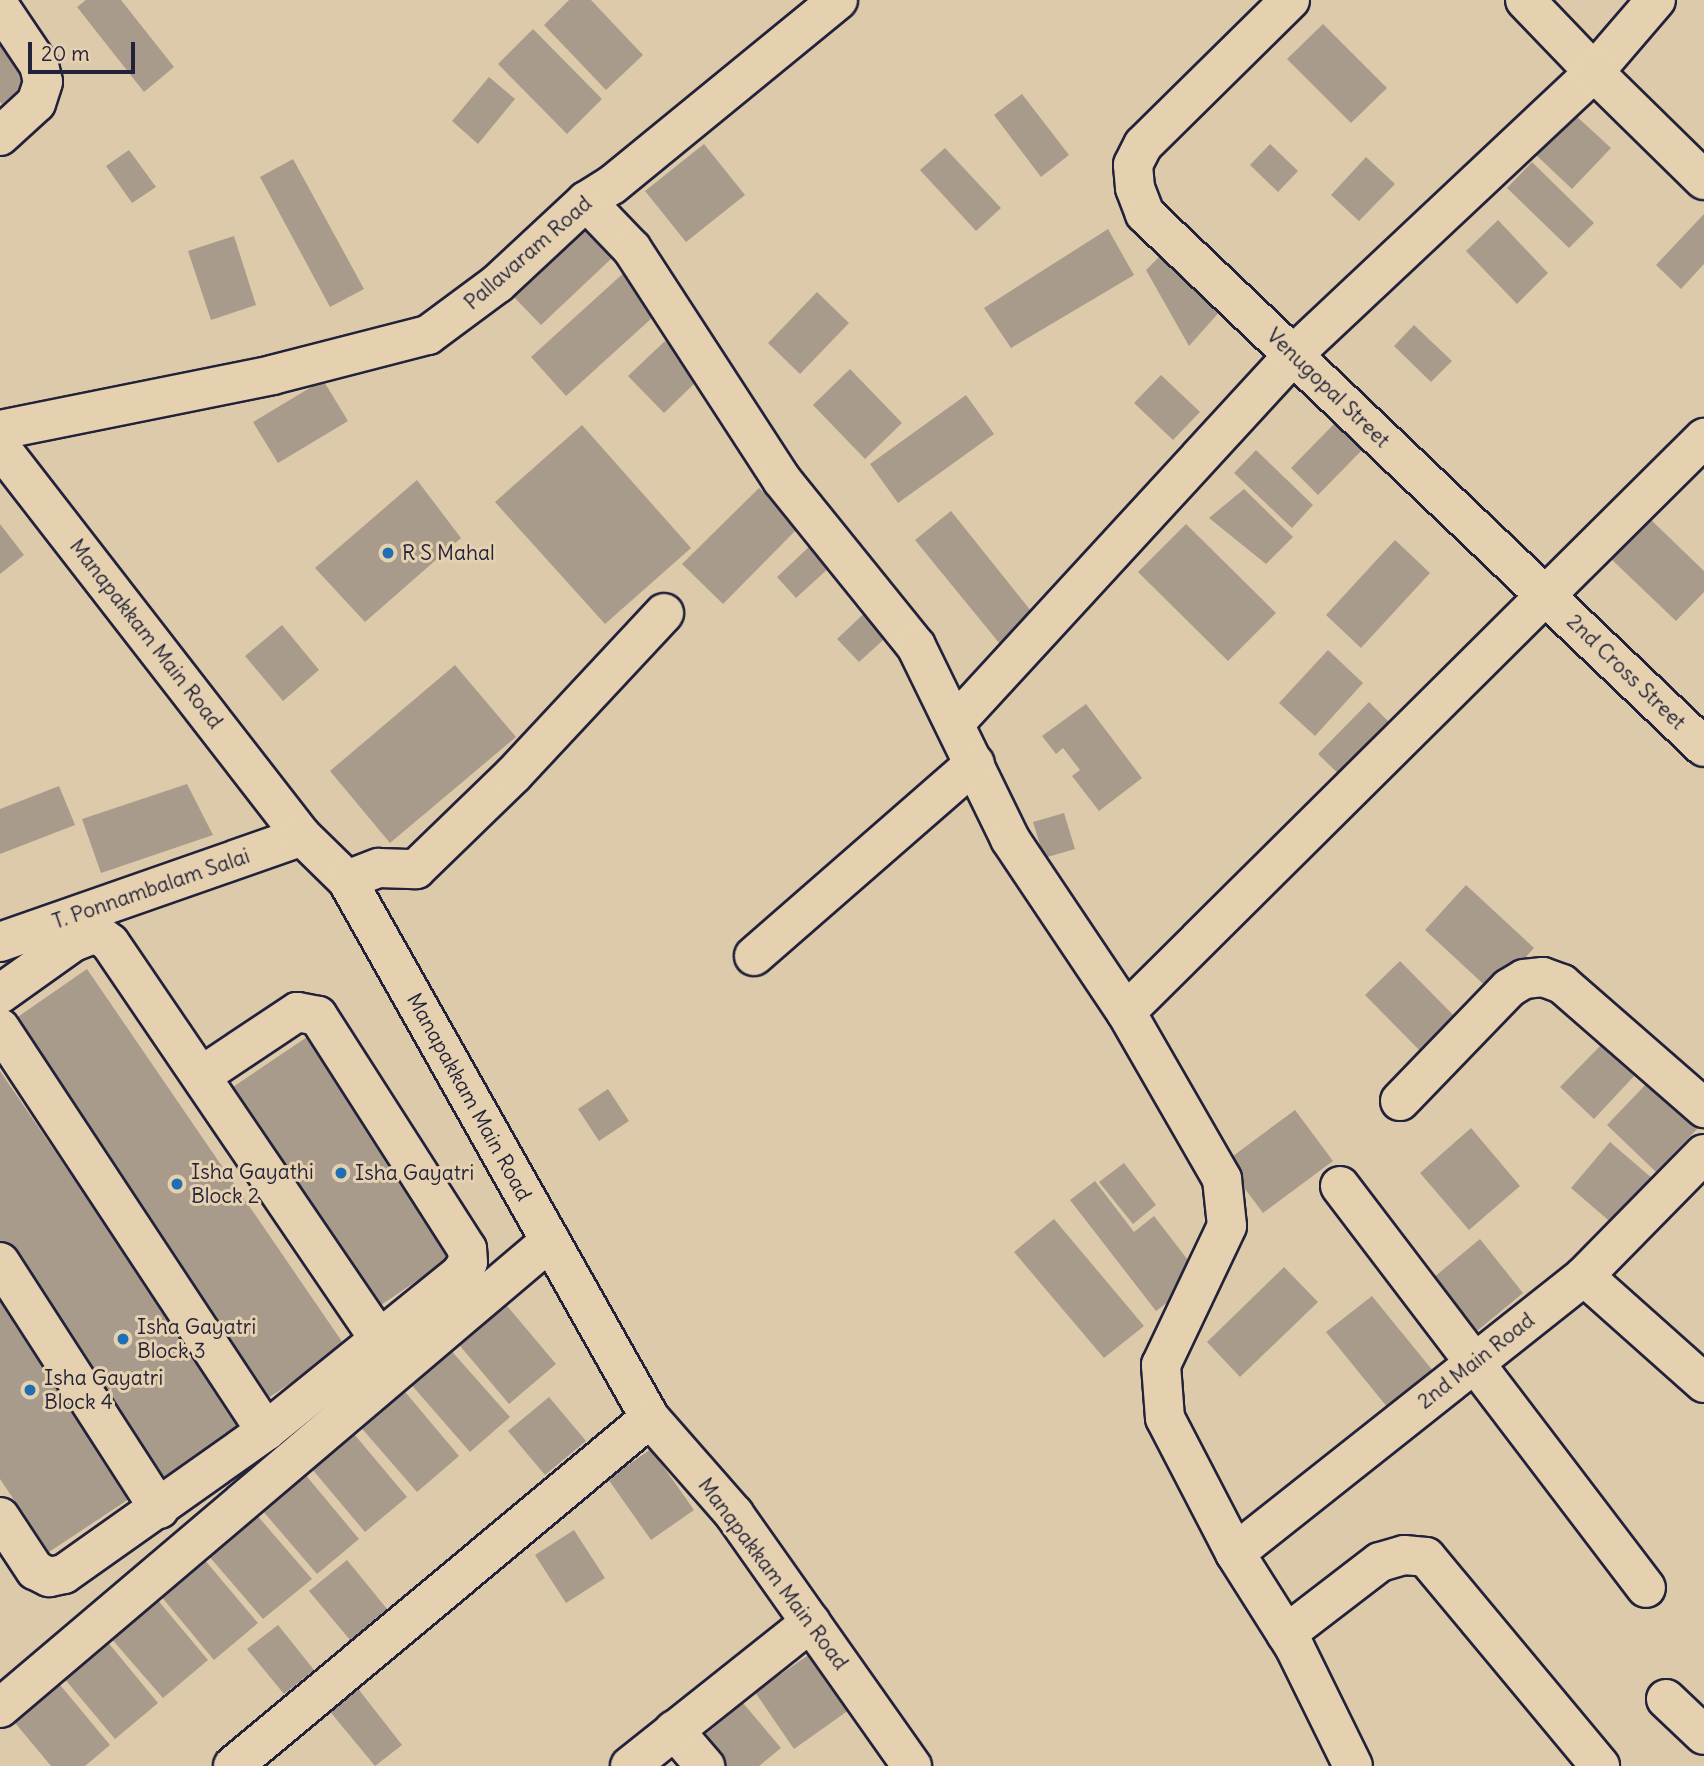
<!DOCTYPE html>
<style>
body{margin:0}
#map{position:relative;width:1704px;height:1766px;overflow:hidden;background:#ddcaaa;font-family:Delius,sans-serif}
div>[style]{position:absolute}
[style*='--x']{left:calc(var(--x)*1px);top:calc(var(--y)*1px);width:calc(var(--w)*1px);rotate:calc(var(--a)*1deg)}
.building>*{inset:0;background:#a99b8b}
.roads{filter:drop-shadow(2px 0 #22223b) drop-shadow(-2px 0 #22223b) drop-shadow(0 2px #22223b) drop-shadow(0 -2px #22223b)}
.minor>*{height:38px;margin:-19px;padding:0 19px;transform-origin:19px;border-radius:19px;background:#e5d1af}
.major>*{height:38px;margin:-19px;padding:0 19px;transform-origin:19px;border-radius:19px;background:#e5d1af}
.dots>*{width:19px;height:19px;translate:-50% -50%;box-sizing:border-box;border:4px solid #e5d1af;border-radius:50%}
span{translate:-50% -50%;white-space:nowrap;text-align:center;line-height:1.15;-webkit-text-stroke:6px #e5d1af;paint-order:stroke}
.street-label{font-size:21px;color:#22223b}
.poi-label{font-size:21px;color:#22223b}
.left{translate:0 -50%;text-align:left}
.scale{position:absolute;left:28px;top:42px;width:107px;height:32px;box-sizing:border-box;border:4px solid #22223b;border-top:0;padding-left:9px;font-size:21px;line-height:24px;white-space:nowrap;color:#22223b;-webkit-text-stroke:5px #e5d1af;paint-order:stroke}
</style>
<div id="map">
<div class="building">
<div style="clip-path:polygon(86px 0,121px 0,174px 67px,144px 92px,77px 7px)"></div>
<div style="clip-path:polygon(569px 0,591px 0,643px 55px,606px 90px,544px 25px)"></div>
<div style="clip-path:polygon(1323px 24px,1387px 88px,1351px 123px,1287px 59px)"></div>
<div style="clip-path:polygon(533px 29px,602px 99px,567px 134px,498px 64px)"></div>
<div style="clip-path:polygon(0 39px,33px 78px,2px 104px,0 102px)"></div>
<div style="clip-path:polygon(489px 77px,515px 99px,478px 144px,452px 121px)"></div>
<div style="clip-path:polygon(1022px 94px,1069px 155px,1041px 177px,994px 115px)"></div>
<div style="clip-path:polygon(1574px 114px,1611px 148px,1572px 189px,1535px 154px)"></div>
<div style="clip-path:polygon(704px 144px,745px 195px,686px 242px,645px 191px)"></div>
<div style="clip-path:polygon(1270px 144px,1298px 171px,1278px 192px,1250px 165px)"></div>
<div style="clip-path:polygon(945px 148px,1001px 208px,976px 231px,920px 170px)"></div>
<div style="clip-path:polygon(129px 150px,156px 187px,132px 203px,106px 166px)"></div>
<div style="clip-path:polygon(1366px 157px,1395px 184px,1359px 221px,1331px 195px)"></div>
<div style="clip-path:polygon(293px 159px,364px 289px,330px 307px,260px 177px)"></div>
<div style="clip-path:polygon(1532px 162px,1594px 223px,1569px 248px,1507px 188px)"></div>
<div style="clip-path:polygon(1704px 214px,1704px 264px,1681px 289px,1656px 265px)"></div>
<div style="clip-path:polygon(1498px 220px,1548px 273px,1517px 304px,1466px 251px)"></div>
<div style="clip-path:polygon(582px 226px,612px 258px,541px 325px,510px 293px)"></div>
<div style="clip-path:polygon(1108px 229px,1134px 275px,1011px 348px,984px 308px)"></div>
<div style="clip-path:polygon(234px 236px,256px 305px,211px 320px,188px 251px)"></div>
<div style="clip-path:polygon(1161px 255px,1223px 308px,1189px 346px,1146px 270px)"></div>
<div style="clip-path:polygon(628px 269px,663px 308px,566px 396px,531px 357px)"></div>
<div style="clip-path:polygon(817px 292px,849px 323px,800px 374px,768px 343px)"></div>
<div style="clip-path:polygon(1414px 325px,1452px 361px,1431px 382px,1394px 346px)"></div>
<div style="clip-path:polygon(665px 341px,700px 378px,664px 413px,628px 376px)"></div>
<div style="clip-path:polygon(850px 369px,902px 423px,865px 459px,813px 405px)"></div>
<div style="clip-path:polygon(1161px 375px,1200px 412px,1173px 440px,1134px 403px)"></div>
<div style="clip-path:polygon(323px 380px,348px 421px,278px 463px,253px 422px)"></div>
<div style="clip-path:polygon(966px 395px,994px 434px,898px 503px,870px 464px)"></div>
<div style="clip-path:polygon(1334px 424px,1362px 450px,1318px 495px,1291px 468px)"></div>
<div style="clip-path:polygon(582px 425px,691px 548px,605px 624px,495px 502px)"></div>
<div style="clip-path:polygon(1256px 450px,1313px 505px,1292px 528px,1234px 473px)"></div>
<div style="clip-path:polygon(417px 480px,461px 538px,365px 622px,315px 568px)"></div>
<div style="clip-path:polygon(759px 488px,799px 527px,723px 604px,682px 564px)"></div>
<div style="clip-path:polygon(1244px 489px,1293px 537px,1266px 564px,1209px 518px)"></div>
<div style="clip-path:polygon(951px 511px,1035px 616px,1000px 644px,915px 540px)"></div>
<div style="clip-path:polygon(1647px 516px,1704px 571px,1704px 592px,1676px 621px,1608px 556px)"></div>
<div style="clip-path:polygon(0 524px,24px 555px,0 574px)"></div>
<div style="clip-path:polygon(1186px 524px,1276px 613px,1228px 661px,1138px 572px)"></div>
<div style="clip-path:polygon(1395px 540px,1430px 573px,1361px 648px,1326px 615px)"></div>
<div style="clip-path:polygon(811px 545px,831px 566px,796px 598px,777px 577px)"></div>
<div style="clip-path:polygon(871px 607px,893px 631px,859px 662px,837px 639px)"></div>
<div style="clip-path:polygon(282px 625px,319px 670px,283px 701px,245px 656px)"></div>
<div style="clip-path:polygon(1328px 650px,1363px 683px,1315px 736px,1279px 703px)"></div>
<div style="clip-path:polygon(455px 665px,516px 737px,390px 843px,330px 771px)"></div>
<div style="clip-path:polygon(1369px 702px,1397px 730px,1346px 781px,1318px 754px)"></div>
<div style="clip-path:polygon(1086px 704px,1142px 778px,1099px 811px,1072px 776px,1080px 770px,1063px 748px,1056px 754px,1042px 736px)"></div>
<div style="clip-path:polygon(187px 784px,213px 835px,101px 873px,82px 819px)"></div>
<div style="clip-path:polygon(59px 786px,75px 825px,0 854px,0 809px)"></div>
<div style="clip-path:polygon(1064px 813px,1075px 849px,1044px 858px,1033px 822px)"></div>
<div style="clip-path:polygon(1466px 885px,1534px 948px,1493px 993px,1425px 930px)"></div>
<div style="clip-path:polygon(1400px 961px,1462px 1024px,1427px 1058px,1365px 995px)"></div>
<div style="clip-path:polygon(87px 969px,345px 1346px,267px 1399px,9px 1023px)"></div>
<div style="clip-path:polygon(307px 1037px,455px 1255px,375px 1309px,227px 1091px)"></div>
<div style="clip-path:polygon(1603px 1043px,1636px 1074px,1594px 1119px,1560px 1087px)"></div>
<div style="clip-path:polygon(0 1071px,247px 1432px,163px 1490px,0 1246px)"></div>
<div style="clip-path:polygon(1650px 1080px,1699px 1127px,1656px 1172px,1607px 1125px)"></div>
<div style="clip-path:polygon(608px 1089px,629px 1121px,599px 1141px,578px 1109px)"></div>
<div style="clip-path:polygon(1295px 1110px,1333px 1161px,1263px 1213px,1225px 1162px)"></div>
<div style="clip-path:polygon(1471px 1128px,1520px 1186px,1469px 1230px,1420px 1173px)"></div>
<div style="clip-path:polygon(1610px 1142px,1653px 1179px,1614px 1225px,1571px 1188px)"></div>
<div style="clip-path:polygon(1124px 1163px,1156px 1205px,1133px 1224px,1099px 1182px)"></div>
<div style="clip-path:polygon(1095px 1181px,1134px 1232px,1154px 1216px,1201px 1277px,1156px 1311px,1070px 1200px)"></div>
<div style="clip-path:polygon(1054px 1219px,1144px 1326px,1104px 1358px,1014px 1252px)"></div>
<div style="clip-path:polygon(1480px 1239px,1523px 1293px,1471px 1336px,1427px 1283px)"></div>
<div style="clip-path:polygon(1284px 1267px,1318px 1302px,1240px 1377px,1207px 1342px)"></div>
<div style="clip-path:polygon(497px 1294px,556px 1364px,509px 1404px,450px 1334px)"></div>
<div style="clip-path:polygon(1372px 1296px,1433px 1371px,1388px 1408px,1326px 1332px)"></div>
<div style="clip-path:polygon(0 1300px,132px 1497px,49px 1552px,0 1479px)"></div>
<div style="clip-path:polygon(448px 1347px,510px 1417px,470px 1452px,409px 1382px)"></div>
<div style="clip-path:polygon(401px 1387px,459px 1456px,417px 1492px,358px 1424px)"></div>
<div style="clip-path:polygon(549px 1397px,586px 1441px,545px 1475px,508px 1431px)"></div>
<div style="clip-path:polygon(354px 1434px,407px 1497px,365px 1532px,312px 1469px)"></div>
<div style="clip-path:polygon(651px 1449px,694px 1510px,651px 1540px,608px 1479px)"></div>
<div style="clip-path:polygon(304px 1473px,359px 1539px,317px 1574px,262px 1510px)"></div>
<div style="clip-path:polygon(256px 1514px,312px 1579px,263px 1619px,208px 1555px)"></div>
<div style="clip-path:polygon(574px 1530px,605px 1578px,566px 1603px,535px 1555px)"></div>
<div style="clip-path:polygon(203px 1558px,258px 1623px,214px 1660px,160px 1595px)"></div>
<div style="clip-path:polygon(347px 1560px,387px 1609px,350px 1640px,309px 1591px)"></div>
<div style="clip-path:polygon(156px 1598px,208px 1660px,163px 1698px,110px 1637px)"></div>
<div style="clip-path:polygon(278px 1625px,314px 1670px,284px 1694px,247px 1649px)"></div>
<div style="clip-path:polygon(106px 1640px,158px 1703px,115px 1739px,63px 1677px)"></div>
<div style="clip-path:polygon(817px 1649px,856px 1705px,794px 1749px,755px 1692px)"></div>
<div style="clip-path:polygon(56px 1680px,110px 1745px,85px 1766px,51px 1766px,11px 1718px)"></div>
<div style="clip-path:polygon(356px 1686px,402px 1745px,375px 1766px,327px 1708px)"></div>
<div style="clip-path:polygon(743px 1703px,781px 1748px,759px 1766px,712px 1766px,694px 1744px)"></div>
</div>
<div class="roads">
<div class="minor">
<div style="--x:1290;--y:0;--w:206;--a:135.4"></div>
<div style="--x:1143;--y:145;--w:22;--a:117"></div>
<div style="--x:1133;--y:165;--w:23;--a:85"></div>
<div style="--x:1135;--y:188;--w:28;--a:69"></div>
<div style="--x:1145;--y:214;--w:772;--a:43.64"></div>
<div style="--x:1525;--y:0;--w:100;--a:46.2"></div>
<div style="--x:1594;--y:72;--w:95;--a:-49.3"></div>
<div style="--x:0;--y:7;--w:70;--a:56.1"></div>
<div style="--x:39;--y:65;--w:17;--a:77"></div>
<div style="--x:43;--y:82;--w:22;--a:108"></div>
<div style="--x:36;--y:103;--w:49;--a:137.5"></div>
<div style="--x:586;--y:201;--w:66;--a:46.2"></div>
<div style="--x:632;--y:249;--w:275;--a:57"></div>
<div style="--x:782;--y:480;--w:213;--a:51.1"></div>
<div style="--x:916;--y:646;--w:215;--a:64"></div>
<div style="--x:1010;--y:839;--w:208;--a:56.2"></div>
<div style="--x:1126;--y:1012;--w:193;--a:60.1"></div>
<div style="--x:1222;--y:1179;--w:47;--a:83.9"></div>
<div style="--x:1227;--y:1226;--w:154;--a:115.4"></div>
<div style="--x:1161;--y:1365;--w:53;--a:85.7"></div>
<div style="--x:1165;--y:1418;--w:152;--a:62.6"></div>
<div style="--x:1235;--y:1553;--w:112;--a:57.7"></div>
<div style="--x:1295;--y:1648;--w:131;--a:63.8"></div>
<div style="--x:0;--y:430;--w:278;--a:-11.4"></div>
<div style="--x:272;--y:375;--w:161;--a:-14.4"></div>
<div style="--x:428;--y:335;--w:86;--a:-36.5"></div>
<div style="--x:497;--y:284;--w:122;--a:-43"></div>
<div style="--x:586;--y:201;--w:31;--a:-32"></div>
<div style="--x:612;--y:185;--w:292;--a:-39.3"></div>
<div style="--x:956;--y:722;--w:500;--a:-47.4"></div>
<div style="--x:1294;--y:354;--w:412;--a:-43.2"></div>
<div style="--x:1594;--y:72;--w:154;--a:44.5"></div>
<div style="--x:347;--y:880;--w:34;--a:-21"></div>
<div style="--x:379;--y:868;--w:37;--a:2"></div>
<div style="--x:416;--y:869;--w:136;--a:-44.1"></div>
<div style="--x:514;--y:774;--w:220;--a:-47"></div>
<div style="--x:0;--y:942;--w:320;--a:-19.3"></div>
<div style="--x:754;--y:956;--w:293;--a:-41.1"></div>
<div style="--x:0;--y:994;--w:90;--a:-35.5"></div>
<div style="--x:73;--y:942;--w:26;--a:-21"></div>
<div style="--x:97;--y:933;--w:16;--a:38"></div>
<div style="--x:110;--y:943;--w:479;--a:55.8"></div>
<div style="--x:1126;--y:1012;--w:815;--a:-44.8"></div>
<div style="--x:0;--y:1028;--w:483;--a:56.6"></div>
<div style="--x:266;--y:1431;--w:250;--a:-39"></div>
<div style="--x:460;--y:1274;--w:14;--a:-56"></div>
<div style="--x:468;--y:1262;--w:13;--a:-94"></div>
<div style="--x:467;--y:1249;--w:277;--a:-122.6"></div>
<div style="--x:318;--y:1016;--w:21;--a:-169"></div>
<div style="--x:297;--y:1012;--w:115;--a:146.3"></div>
<div style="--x:1400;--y:1101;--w:157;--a:-46"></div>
<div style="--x:1509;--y:988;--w:17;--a:-31"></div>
<div style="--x:1524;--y:979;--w:19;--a:-6"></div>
<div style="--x:1543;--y:977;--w:20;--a:20"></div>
<div style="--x:1562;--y:984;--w:189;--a:41.1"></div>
<div style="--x:1340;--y:1186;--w:505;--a:52.72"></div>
<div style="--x:0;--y:1262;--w:294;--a:57.2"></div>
<div style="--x:1584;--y:1276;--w:161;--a:41.7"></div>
<div style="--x:0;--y:1517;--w:64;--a:56.6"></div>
<div style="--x:35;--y:1570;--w:16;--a:27"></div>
<div style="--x:49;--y:1577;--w:15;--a:-11"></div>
<div style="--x:64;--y:1574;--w:247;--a:-35.3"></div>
<div style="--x:1235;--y:1553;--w:446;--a:-38.4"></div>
<div style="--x:1584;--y:1276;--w:171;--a:-45.5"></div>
<div style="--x:1286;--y:1634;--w:118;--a:-37.5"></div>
<div style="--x:1380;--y:1562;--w:25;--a:-16"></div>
<div style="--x:1404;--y:1555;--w:22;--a:5"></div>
<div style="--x:1426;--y:1557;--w:272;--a:50.2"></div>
<div style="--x:1666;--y:1699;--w:52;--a:43.5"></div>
<div style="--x:0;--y:1708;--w:722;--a:-40.33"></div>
<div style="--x:674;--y:1730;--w:48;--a:49.3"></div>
<div style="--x:233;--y:1766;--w:543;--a:-39.85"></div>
<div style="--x:630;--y:1766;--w:231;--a:-38.5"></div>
</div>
<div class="major">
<div style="--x:0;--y:447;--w:492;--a:52.2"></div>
<div style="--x:302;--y:836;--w:63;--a:44.4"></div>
<div style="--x:347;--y:880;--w:617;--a:60.61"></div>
<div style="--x:650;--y:1418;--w:128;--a:48.8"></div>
<div style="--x:734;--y:1514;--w:309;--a:54.8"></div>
</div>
</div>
<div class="dots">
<div style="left:388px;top:553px;background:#1f6fb2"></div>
<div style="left:341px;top:1173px;background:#1f6fb2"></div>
<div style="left:177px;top:1184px;background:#1f6fb2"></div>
<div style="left:123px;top:1339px;background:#1f6fb2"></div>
<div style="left:30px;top:1390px;background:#1f6fb2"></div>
</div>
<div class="street-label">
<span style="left:528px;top:253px;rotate:-41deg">Pallavaram Road</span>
<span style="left:1328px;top:388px;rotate:44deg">Venugopal Street</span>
<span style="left:146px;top:634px;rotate:52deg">Manapakkam Main Road</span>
<span style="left:1626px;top:672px;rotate:44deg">2nd Cross Street</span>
<span style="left:151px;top:889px;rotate:-19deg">T. Ponnambalam Salai</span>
<span style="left:469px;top:1097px;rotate:61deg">Manapakkam Main Road</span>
<span style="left:1476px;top:1361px;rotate:-38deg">2nd Main Road</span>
<span style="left:773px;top:1574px;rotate:53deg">Manapakkam Main Road</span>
</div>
<div class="poi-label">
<span class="left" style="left:402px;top:553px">R S Mahal</span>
<span class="left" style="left:191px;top:1184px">Isha Gayathi<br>Block 2</span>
<span class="left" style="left:355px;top:1173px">Isha Gayatri</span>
<span class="left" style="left:137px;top:1339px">Isha Gayatri<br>Block 3</span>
<span class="left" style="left:44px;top:1390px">Isha Gayatri<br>Block 4</span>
</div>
<div class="scale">20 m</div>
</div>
